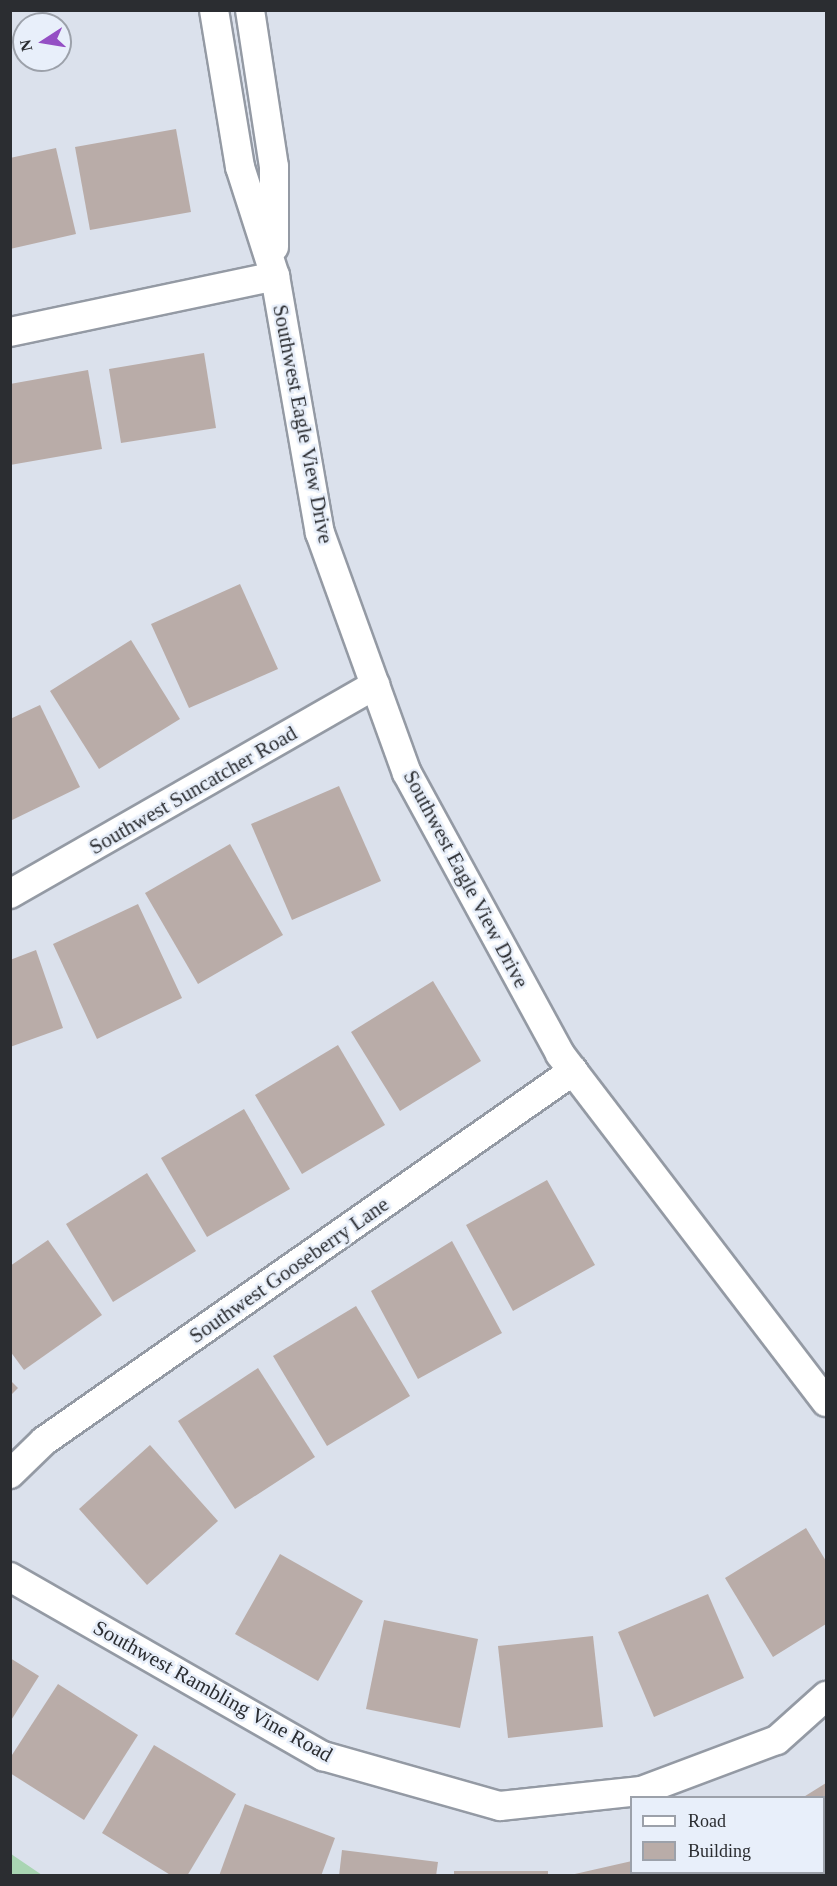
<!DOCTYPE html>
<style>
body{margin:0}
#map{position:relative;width:837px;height:1886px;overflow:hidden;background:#dbe1ec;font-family:"Times New Roman",serif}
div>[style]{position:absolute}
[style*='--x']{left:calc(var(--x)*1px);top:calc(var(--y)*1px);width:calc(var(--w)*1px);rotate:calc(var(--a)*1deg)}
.green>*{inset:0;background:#a9d5b3}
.building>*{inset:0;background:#b9aca8}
.roads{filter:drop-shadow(2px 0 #949aa4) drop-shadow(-2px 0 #949aa4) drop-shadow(0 2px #949aa4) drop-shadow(0 -2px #949aa4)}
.minor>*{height:28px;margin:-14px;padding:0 14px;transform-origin:14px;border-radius:14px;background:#fff}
span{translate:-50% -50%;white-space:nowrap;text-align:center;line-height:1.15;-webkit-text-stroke:5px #e8effa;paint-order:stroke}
.street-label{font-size:21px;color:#2b2d31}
.frame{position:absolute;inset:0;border:12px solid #2b2d31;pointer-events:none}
.legend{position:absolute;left:630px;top:1796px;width:195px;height:78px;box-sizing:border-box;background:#e8effa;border:2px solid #9ca1aa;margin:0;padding:8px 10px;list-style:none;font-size:18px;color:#2b2d31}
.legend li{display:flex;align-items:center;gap:12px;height:30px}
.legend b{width:30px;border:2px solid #9ca1aa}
.north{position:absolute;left:12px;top:12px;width:60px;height:60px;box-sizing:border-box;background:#e8effa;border:2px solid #9ca1aa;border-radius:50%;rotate:258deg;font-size:16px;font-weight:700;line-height:24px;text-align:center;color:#2b2d31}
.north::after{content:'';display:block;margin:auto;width:21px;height:27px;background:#944fc4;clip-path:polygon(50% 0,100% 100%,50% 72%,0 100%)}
</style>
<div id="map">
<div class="green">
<div style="clip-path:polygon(10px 1853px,14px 1856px,42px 1875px,11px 1875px)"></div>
</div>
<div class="building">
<div style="clip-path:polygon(176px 129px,191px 212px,90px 230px,75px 147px)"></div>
<div style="clip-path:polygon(56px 148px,76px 234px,10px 249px,10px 158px)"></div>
<div style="clip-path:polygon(204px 353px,216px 428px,121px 443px,109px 369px)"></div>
<div style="clip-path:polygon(88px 370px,102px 449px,10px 465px,10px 384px)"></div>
<div style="clip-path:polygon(240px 584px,278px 669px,189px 708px,151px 624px)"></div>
<div style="clip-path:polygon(131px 640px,180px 719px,99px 769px,50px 691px)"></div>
<div style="clip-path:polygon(40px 705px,80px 787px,10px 821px,10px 719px)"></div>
<div style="clip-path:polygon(339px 786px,381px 881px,292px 920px,251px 824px)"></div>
<div style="clip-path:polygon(230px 844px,283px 935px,198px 984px,145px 893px)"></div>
<div style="clip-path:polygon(138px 904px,182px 998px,97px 1039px,53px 944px)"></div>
<div style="clip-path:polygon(36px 950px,63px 1028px,10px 1047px,10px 960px)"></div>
<div style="clip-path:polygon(433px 981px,481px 1061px,400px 1111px,351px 1032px)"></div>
<div style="clip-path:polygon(338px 1045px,385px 1125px,302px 1174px,255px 1095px)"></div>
<div style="clip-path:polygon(244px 1109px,290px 1189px,207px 1237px,161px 1158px)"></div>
<div style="clip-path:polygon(147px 1173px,196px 1251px,113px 1302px,66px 1224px)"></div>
<div style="clip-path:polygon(547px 1180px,595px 1265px,513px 1311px,466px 1225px)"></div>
<div style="clip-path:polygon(48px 1240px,102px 1315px,24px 1370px,10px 1351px,10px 1266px)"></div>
<div style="clip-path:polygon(452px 1241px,502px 1333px,418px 1379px,371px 1291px)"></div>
<div style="clip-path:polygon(356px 1306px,410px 1396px,327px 1446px,273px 1356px)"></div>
<div style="clip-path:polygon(258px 1368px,315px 1457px,235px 1509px,178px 1421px)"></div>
<div style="clip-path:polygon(10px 1380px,18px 1388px,10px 1396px)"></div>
<div style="clip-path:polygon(150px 1445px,218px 1521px,147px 1585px,79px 1509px)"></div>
<div style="clip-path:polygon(806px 1528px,826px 1561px,826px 1624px,773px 1657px,725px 1578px)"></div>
<div style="clip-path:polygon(280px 1554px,363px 1601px,318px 1681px,235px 1634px)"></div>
<div style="clip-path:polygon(708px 1594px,744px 1678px,654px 1717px,618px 1632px)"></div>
<div style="clip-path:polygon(384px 1620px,478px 1639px,460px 1728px,366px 1709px)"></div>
<div style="clip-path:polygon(593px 1636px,603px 1727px,508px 1738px,498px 1646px)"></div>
<div style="clip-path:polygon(10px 1658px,39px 1676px,10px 1722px)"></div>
<div style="clip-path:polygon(58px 1684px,138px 1735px,84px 1820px,10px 1773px,10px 1758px)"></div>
<div style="clip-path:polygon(154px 1745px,236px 1794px,187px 1876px,172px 1876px,102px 1833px)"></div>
<div style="clip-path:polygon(826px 1783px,826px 1876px,812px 1876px,810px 1872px,824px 1872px,824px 1798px,802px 1798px)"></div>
<div style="clip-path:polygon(245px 1804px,335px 1838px,321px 1876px,219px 1876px)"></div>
<div style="clip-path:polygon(342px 1850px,438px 1862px,436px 1876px,339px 1876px)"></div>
<div style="clip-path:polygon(632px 1861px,632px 1872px,659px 1876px,566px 1876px)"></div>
<div style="clip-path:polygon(454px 1871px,548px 1871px,548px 1876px,454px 1876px)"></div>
<div style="clip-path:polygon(681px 1872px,783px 1872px,784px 1876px,682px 1876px)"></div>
</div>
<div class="roads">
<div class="minor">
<div style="--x:214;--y:10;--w:159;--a:80.6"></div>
<div style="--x:240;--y:167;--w:114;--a:72.2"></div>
<div style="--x:275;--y:276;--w:261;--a:80.1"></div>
<div style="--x:320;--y:533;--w:255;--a:70.1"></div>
<div style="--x:407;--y:773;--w:320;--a:61.4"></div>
<div style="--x:560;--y:1054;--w:438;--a:52.6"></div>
<div style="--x:250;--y:10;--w:159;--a:81.3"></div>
<div style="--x:274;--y:167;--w:80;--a:90"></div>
<div style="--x:10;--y:332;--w:271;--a:-11.9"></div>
<div style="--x:10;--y:894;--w:421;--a:-29.8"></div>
<div style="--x:10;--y:1474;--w:47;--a:-44.1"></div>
<div style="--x:44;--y:1441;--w:646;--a:-34.97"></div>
<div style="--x:10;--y:1577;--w:361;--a:29.8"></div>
<div style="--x:323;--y:1756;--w:184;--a:15.8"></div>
<div style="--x:500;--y:1806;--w:142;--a:-6.1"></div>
<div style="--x:641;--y:1791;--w:145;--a:-20.6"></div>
<div style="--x:777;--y:1740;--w:66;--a:-41.9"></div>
</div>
</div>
<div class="street-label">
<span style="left:303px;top:424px;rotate:79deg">Southwest Eagle View Drive</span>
<span style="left:193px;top:790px;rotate:-30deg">Southwest Suncatcher Road</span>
<span style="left:466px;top:879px;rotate:62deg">Southwest Eagle View Drive</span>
<span style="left:289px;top:1270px;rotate:-35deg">Southwest Gooseberry Lane</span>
<span style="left:213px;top:1691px;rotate:29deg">Southwest Rambling Vine Road</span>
</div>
<div class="frame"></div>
<ul class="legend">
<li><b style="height:8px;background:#fff"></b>Road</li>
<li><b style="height:16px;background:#b9aca8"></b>Building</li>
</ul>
<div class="north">N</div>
</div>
